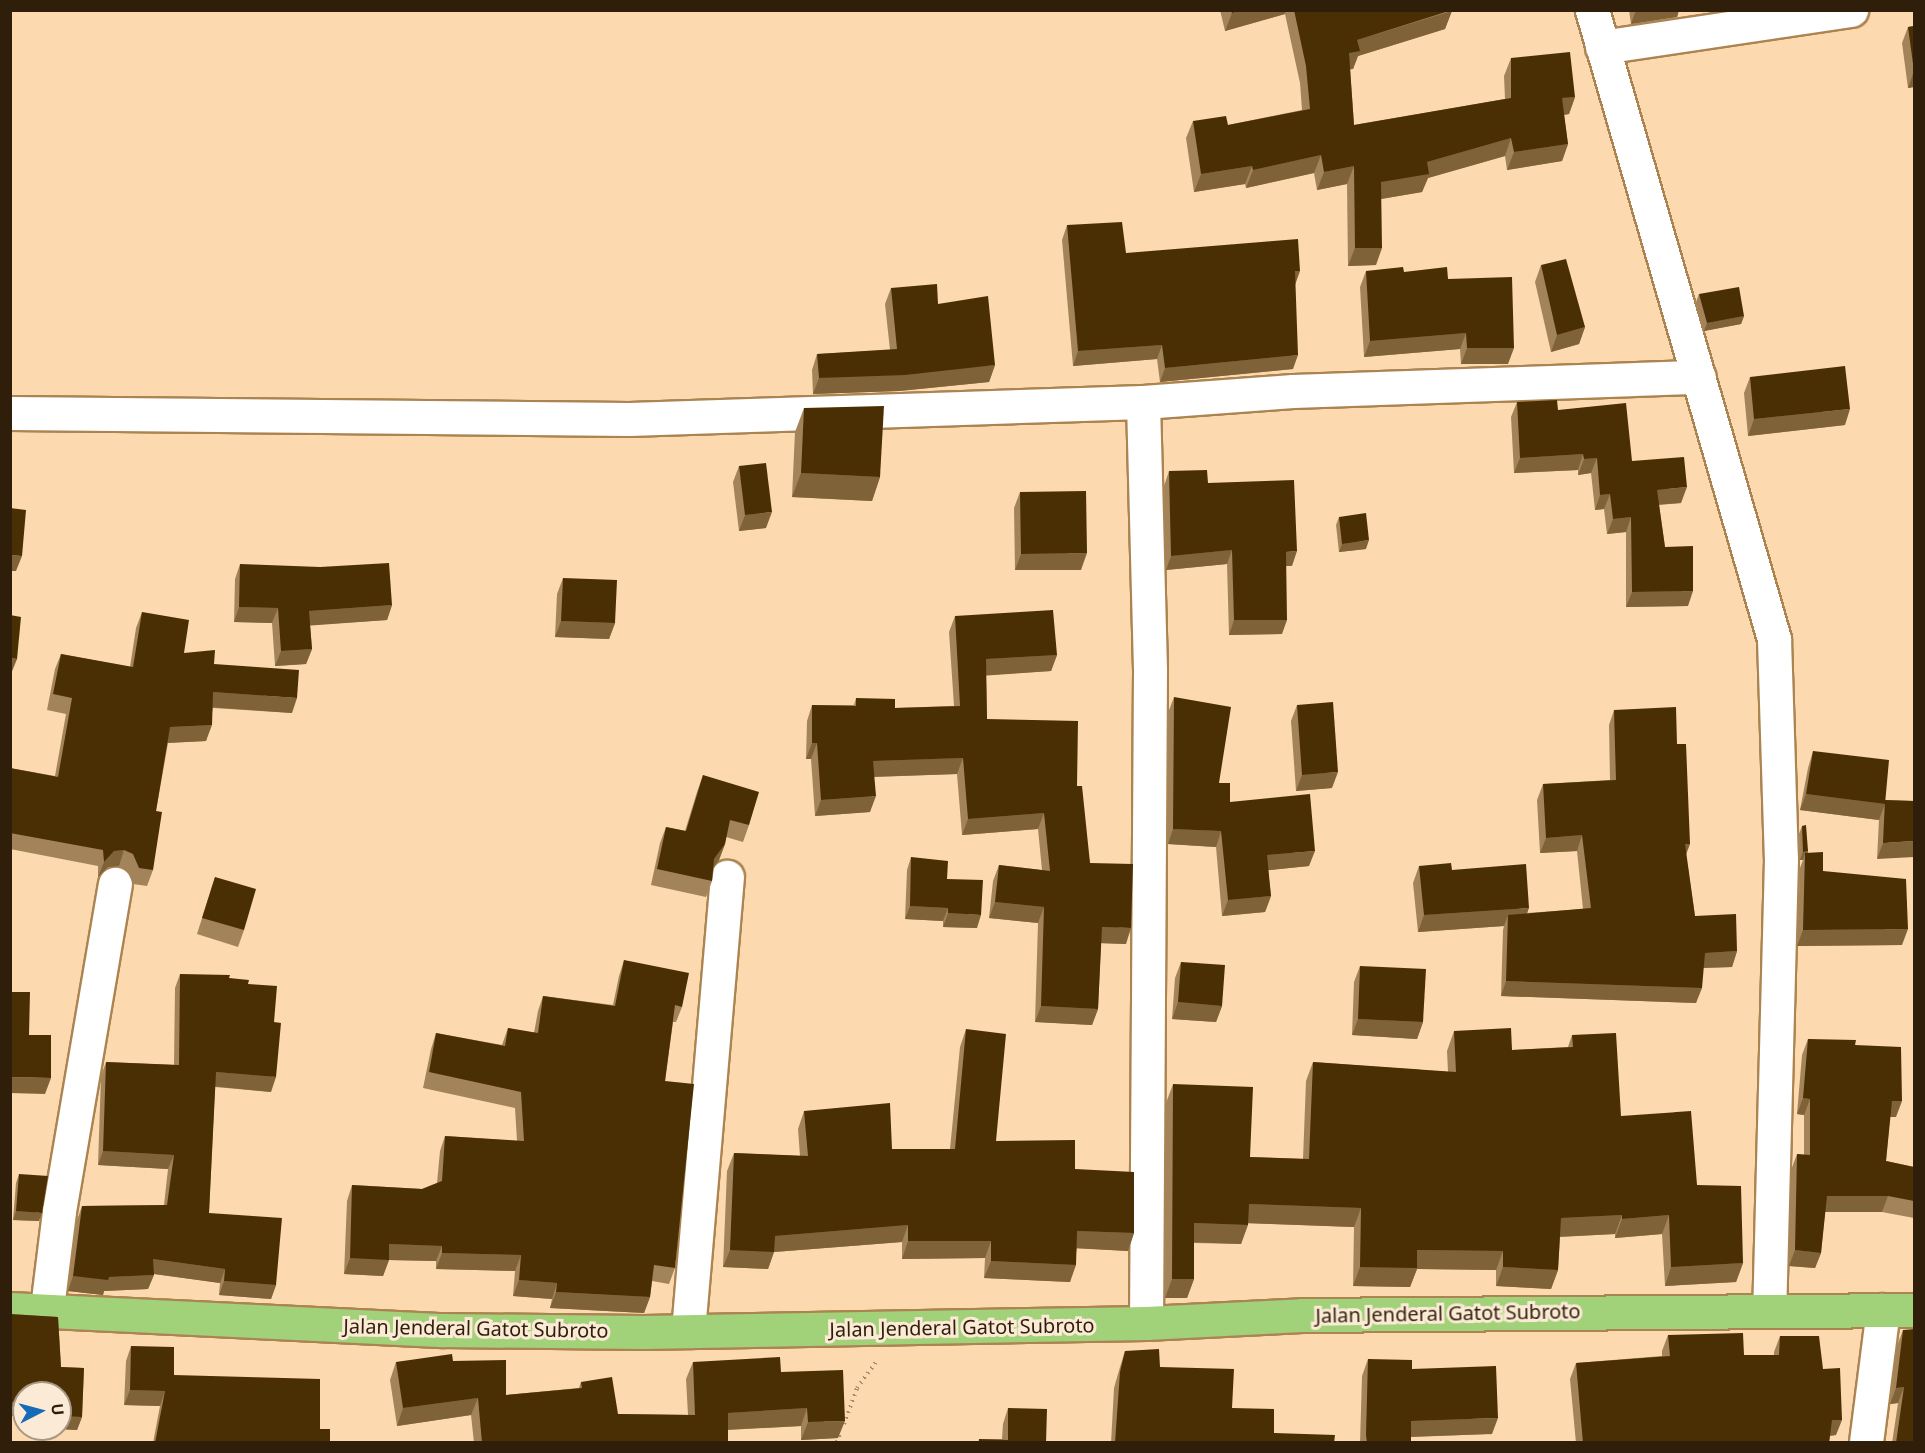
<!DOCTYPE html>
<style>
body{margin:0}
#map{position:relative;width:1925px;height:1453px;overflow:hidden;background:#fcd9af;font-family:"Noto Sans",sans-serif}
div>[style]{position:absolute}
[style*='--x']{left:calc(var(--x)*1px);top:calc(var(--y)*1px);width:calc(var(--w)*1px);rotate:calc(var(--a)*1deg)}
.path>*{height:4px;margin-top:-2px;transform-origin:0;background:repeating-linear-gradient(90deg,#a88c6b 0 1.5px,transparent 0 6px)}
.roads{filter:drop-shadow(2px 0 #ac8451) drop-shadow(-2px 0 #ac8451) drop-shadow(0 2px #ac8451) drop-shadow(0 -2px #ac8451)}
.street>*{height:33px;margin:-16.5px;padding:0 16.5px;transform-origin:16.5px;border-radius:16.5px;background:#fff}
.highway>*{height:33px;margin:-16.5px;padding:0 16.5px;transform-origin:16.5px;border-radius:16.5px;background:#a1d179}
.wall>*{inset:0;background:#a3845a}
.shaded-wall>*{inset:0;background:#7f6237}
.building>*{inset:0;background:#4a2f04}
span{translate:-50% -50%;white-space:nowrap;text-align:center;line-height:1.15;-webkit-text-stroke:6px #fbead5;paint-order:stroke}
.street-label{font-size:20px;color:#2f1f0a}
.frame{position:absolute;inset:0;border:12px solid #2f1f0a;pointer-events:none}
.north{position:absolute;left:12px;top:1381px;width:60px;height:60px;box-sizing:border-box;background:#fbead5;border:2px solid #a99984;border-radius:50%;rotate:84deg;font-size:16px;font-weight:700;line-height:24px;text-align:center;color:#2f1f0a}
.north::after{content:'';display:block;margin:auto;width:21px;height:27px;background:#176ab8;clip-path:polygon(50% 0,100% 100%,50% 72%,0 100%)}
</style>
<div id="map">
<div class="path">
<div style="--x:844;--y:1424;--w:38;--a:-70"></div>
<div style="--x:857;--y:1388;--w:32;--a:-54"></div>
<div style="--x:837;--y:1442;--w:9;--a:-69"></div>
</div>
<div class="roads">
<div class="street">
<div style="--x:1592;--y:10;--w:655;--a:73.86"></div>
<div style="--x:1774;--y:639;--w:220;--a:88.2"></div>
<div style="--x:1781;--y:859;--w:449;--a:91.5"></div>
<div style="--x:1602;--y:47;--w:252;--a:-8.5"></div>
<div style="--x:1143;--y:402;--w:269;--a:88.5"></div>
<div style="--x:1150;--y:671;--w:652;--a:90.35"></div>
<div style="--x:10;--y:413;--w:619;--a:0.56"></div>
<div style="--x:629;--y:419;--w:514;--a:-1.89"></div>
<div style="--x:1143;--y:402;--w:150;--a:-4.2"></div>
<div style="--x:1293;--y:391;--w:406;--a:-2"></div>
<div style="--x:47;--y:1308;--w:98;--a:-82.9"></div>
<div style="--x:59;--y:1211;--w:332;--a:-80.3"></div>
<div style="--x:688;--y:1331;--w:456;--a:-85.1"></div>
<div style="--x:1866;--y:1442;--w:133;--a:-82.7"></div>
</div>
<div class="highway">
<div style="--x:10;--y:1309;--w:434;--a:2.8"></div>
<div style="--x:443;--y:1330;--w:200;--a:0.6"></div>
<div style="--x:643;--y:1332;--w:503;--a:-1.03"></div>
<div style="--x:1146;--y:1323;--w:156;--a:-2.9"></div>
<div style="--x:1302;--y:1315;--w:612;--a:-0.47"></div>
</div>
</div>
<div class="wall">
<div style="clip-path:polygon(1220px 10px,1452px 10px,1445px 29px,1358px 56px,1353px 69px,1350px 69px,1354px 125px,1505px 99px,1504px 76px,1511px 58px,1575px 97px,1569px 114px,1564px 115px,1568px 144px,1562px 161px,1507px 170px,1505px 156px,1428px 178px,1422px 192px,1381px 199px,1376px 265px,1348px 266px,1347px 184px,1317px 190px,1314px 173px,1246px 188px,1245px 184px,1194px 192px,1186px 138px,1193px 121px,1228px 125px,1302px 110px,1300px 83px,1285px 14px,1225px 31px)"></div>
<div style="clip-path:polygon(1629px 10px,1679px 10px,1677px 17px,1631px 24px)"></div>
<div style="clip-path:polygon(1914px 26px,1914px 87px,1908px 88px,1902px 43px,1908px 27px)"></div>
<div style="clip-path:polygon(1067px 225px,1126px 253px,1295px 285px,1293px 369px,1160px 382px,1157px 359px,1073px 366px,1062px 240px)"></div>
<div style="clip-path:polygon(1541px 265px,1585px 327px,1579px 344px,1551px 352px,1535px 282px)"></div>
<div style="clip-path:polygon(1366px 271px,1404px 272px,1448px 279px,1508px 364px,1461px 364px,1460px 349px,1364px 357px,1360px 287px)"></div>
<div style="clip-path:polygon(891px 288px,938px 304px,995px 365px,989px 382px,899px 391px,813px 394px,812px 370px,817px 354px,890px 350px,885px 304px)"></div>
<div style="clip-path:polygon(1699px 294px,1744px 316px,1741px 324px,1704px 331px,1696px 302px)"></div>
<div style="clip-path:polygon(1750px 377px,1845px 425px,1748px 436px,1744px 393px)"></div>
<div style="clip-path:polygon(1517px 402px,1558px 410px,1632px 461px,1681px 503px,1659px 505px,1665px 547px,1688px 606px,1626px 607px,1626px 532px,1607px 534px,1604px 509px,1595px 510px,1591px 473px,1578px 475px,1578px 470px,1514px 473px,1511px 417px)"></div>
<div style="clip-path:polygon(804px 408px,880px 477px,872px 501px,792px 497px,795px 432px)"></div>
<div style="clip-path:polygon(739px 466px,766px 528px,739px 531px,733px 482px)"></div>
<div style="clip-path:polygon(1169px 471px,1208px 483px,1292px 566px,1286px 566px,1282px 634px,1229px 635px,1227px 564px,1166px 570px,1164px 486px)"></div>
<div style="clip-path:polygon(1020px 492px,1081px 570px,1015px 570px,1014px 508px)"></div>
<div style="clip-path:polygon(1339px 517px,1366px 549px,1339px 552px,1336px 525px)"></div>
<div style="clip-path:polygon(240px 564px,392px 605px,387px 620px,310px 625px,312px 649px,306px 664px,275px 666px,272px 623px,234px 622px,235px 579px)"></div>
<div style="clip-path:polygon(563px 578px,615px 623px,609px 639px,555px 637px,557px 594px)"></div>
<div style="clip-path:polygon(142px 612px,184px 653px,214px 664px,292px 713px,213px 708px,206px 741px,168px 743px,156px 811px,153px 870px,147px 886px,133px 884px,127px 870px,119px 866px,108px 867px,98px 877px,98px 866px,10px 849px,10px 768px,55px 776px,66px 714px,47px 710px,55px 669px,61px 654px,130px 667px,136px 628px)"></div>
<div style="clip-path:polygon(955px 616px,1057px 655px,1051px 671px,986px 675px,987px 719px,1077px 786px,1090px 863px,1126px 944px,1101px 943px,1098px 1009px,1092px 1025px,1035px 1022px,1038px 923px,989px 918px,993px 881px,999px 865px,1042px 870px,1038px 829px,962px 835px,957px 774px,874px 777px,870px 812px,815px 816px,811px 759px,806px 759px,807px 721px,812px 705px,854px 705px,856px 698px,895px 708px,954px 706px,949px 632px)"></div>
<div style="clip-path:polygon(1174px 697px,1219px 783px,1230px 802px,1309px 866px,1268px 870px,1271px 896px,1265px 912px,1222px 916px,1216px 847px,1168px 844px,1168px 713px)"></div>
<div style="clip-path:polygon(1297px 705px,1332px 788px,1296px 791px,1291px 721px)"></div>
<div style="clip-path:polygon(1614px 710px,1677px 744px,1686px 855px,1695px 916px,1737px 951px,1732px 967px,1703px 968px,1696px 1003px,1501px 996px,1503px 930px,1504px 926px,1418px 932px,1413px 883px,1419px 866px,1452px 870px,1527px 913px,1583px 909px,1577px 851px,1540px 853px,1537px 800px,1543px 784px,1610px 780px,1609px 725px)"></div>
<div style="clip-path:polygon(1813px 751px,1885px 800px,1914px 801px,1877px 859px,1879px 819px,1879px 820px,1800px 810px,1808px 768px)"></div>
<div style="clip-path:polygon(703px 775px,749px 825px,743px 842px,726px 837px,725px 844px,719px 860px,714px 868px,712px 881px,706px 897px,651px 885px,660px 843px,666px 827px,685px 831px,697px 792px)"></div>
<div style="clip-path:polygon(1802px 826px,1808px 853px,1823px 871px,1902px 945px,1797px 946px,1800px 868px,1803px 860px,1800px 860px,1799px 834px)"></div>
<div style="clip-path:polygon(911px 857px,947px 879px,977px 928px,943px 927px,943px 921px,905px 919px,907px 870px)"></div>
<div style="clip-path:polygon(215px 877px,244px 930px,238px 947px,197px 934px)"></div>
<div style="clip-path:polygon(624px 960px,682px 1007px,676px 1022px,673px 1022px,665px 1081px,675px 1268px,669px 1284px,652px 1281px,650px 1297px,644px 1313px,550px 1308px,552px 1299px,513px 1296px,515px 1271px,436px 1269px,436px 1261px,389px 1260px,383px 1276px,344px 1274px,347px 1201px,352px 1185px,422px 1189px,437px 1183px,440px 1151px,445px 1136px,517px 1141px,515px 1108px,423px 1088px,431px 1049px,436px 1033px,502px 1045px,508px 1028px,534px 1033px,538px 1011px,543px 996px,613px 1005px,619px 976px)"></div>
<div style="clip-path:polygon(1181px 962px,1222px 1006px,1216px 1022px,1172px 1019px,1175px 978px)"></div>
<div style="clip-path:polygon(1360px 966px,1423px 1022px,1417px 1039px,1352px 1035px,1354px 982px)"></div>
<div style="clip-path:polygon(180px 974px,229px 978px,248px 984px,274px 1022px,271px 1092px,215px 1087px,209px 1213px,276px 1285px,271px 1299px,219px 1295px,220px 1283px,154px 1274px,148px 1289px,104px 1291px,103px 1295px,68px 1291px,77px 1220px,82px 1206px,164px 1205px,168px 1169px,98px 1165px,101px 1076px,106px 1062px,174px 1065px,175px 988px)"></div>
<div style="clip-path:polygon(966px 1029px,996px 1141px,1075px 1169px,1134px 1233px,1128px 1251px,1077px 1248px,1070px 1282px,984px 1278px,985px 1258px,902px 1259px,902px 1242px,774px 1252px,768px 1269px,723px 1267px,727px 1171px,734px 1153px,800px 1156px,798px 1129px,804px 1111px,892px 1149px,950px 1149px,960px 1047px)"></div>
<div style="clip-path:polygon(1454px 1031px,1512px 1050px,1568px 1047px,1572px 1035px,1621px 1116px,1697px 1185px,1743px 1263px,1736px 1282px,1665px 1286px,1662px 1234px,1615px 1238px,1615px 1234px,1560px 1237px,1558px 1270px,1551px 1289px,1496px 1286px,1496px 1270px,1417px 1269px,1410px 1287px,1353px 1286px,1354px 1227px,1248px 1223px,1241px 1244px,1194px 1243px,1194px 1279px,1187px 1298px,1165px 1298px,1166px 1103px,1173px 1084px,1250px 1157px,1303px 1159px,1306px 1081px,1313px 1062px,1448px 1072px,1447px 1051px)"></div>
<div style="clip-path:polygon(1808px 1039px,1855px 1045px,1896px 1117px,1890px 1117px,1886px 1161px,1914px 1167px,1914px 1218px,1882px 1212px,1825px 1212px,1821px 1253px,1815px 1268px,1789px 1266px,1791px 1170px,1797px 1154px,1804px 1155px,1804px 1115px,1797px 1114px,1802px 1055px)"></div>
<div style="clip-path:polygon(19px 1174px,39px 1221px,13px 1220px,16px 1183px)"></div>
<div style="clip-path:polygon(10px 1314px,58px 1317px,61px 1367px,84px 1368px,82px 1417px,77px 1430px,58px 1429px,60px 1429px,60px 1393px,24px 1393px,24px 1427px,20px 1427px,21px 1416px,10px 1416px)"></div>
<div style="clip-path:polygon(1903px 1330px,1914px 1443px,1892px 1443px,1898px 1403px,1890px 1404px,1897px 1346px)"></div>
<div style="clip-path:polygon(1668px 1335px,1744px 1355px,1774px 1355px,1774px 1352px,1780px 1336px,1823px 1369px,1836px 1435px,1830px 1436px,1829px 1443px,1576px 1443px,1570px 1379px,1576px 1363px,1662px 1356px,1662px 1351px)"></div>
<div style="clip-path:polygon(131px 1346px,174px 1375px,320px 1429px,330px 1443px,153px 1443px,160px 1406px,124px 1405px,126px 1361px)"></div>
<div style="clip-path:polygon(1125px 1351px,1160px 1367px,1274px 1433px,1334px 1443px,1111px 1443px,1114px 1388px,1120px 1367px)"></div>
<div style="clip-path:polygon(1368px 1359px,1412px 1369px,1492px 1434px,1411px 1437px,1411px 1443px,1360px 1443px,1362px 1376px)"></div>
<div style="clip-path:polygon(453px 1361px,506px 1395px,579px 1388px,581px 1382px,618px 1414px,688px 1415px,686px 1379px,693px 1362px,781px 1372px,838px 1438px,801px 1440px,801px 1426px,728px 1430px,728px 1443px,474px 1443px,471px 1415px,397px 1426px,390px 1380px,396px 1362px)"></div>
<div style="clip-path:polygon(1008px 1408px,1046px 1443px,978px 1443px,979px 1439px,1002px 1439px,1003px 1424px)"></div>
</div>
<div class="shaded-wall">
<div style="clip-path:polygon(1241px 10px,1286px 10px,1285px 14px,1225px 31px,1232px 13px)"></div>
<div style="clip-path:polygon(1636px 10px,1679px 10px,1677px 17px,1631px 24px)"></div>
<div style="clip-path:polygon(1452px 11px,1445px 29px,1358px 56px,1353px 69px,1342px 71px,1349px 53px,1357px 40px)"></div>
<div style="clip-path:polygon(1914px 71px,1914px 87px,1908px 88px)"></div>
<div style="clip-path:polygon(1575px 97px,1569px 114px,1556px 116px,1562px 98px)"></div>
<div style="clip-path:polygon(1511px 138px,1505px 156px,1428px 178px,1422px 192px,1375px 200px,1381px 182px,1427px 162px)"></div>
<div style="clip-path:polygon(1568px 144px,1562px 161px,1507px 170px,1514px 152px)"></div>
<div style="clip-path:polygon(1321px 155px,1314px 173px,1246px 188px,1253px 170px)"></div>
<div style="clip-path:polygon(1252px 166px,1245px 184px,1194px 192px,1201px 174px)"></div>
<div style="clip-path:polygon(1354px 166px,1347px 184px,1317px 190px,1324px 172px)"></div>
<div style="clip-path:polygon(1355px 248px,1382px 248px,1376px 265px,1348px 266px)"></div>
<div style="clip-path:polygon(1295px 271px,1300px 271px,1295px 285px)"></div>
<div style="clip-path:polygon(1744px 316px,1741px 324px,1704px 331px,1707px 323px)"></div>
<div style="clip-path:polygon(1585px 327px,1579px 344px,1551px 352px,1557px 335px)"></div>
<div style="clip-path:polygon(1466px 333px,1460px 349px,1364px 357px,1370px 341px)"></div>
<div style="clip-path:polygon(1162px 345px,1157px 359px,1073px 366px,1078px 351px)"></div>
<div style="clip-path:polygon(1467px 348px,1514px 348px,1508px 364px,1461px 364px)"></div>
<div style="clip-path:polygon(1298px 355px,1293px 369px,1160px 382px,1165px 368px)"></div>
<div style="clip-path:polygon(995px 365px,989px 382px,899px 391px,813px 394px,819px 378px)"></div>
<div style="clip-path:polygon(1850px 409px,1845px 425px,1748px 436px,1754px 419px)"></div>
<div style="clip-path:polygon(1583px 454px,1578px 470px,1514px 473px,1520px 458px)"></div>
<div style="clip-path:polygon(1597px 458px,1591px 473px,1578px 475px,1584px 459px)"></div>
<div style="clip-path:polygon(801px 473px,880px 477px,872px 501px,792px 497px)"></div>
<div style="clip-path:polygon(1687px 487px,1681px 503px,1652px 505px,1657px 490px)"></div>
<div style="clip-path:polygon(1610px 494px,1604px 509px,1595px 510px,1600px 495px)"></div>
<div style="clip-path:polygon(772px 512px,766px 528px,739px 531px,745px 515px)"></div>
<div style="clip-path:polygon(1631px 517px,1626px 532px,1607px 534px,1613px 519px)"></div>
<div style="clip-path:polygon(1369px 540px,1366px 549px,1339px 552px,1342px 544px)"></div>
<div style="clip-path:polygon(1232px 550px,1227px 564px,1166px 570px,1171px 556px)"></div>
<div style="clip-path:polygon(1297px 551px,1292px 566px,1281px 566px,1286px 552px)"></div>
<div style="clip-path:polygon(1087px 553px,1081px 570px,1015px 570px,1021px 554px)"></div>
<div style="clip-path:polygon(10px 555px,22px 556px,16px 571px,10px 571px)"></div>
<div style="clip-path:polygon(1693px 591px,1688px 606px,1626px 607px,1632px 592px)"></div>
<div style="clip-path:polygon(392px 605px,387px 620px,304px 626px,309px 611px)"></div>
<div style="clip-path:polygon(239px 607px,278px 608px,272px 623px,234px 622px)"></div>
<div style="clip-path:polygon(1234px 620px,1287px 620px,1282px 634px,1229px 635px)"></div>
<div style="clip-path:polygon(561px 621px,615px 623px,609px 639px,555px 637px)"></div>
<div style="clip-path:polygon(312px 649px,306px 664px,275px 666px,281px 651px)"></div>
<div style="clip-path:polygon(1057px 655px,1051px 671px,980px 676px,986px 659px)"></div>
<div style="clip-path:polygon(10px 658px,17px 659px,11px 674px,10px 674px)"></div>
<div style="clip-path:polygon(213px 692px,297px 698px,292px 713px,208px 707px)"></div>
<div style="clip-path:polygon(212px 725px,206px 741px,165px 743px,170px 727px)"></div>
<div style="clip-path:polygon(812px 743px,817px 743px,811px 759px,806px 759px)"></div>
<div style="clip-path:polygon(963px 758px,957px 774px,867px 777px,873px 761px)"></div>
<div style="clip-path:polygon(1338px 772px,1332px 788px,1296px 791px,1302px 775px)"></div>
<div style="clip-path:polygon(1806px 794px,1885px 804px,1879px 820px,1800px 810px)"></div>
<div style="clip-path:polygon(876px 796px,870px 812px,815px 816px,821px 800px)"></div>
<div style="clip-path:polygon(1044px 813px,1038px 829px,962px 835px,968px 819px)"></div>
<div style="clip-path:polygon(1173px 829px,1221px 831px,1216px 847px,1168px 844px)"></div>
<div style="clip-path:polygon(1582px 835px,1577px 851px,1540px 853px,1546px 838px)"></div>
<div style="clip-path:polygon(1914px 841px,1914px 857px,1877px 859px,1883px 843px)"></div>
<div style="clip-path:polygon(725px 844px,719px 860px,708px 875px,714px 859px)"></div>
<div style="clip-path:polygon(1685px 844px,1690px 844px,1684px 860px)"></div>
<div style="clip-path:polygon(124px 850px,119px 866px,108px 867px,98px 877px,104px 862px,114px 851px)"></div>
<div style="clip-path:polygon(1315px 851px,1309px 866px,1261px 871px,1267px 855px)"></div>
<div style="clip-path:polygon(1808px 851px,1805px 859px,1805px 853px,1803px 860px,1800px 860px,1803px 852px)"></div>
<div style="clip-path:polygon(1271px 896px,1265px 912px,1222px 916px,1228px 900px)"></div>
<div style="clip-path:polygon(995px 902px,1044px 907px,1038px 923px,989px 918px)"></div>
<div style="clip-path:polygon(910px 906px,948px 908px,943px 921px,905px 919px)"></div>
<div style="clip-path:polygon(1529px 908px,1523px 925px,1508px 915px,1504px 926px,1418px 932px,1424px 915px)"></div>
<div style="clip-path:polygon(948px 913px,981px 915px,977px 928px,943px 927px)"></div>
<div style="clip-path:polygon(1102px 927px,1131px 928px,1126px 944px,1096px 943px)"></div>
<div style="clip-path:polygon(1908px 929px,1902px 945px,1797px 946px,1803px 930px)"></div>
<div style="clip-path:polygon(1737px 951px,1732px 967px,1699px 968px,1705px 953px)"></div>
<div style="clip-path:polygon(1506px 981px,1702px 988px,1696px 1003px,1501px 996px)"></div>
<div style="clip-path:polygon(1178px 1002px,1222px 1006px,1216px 1022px,1172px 1019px)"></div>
<div style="clip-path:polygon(1041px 1006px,1098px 1009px,1092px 1025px,1035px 1022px)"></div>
<div style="clip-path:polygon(1358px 1019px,1423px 1022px,1417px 1039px,1352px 1035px)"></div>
<div style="clip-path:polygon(216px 1072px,276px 1077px,271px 1092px,211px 1086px)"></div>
<div style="clip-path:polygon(10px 1077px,51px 1078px,45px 1094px,10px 1093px)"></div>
<div style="clip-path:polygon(1803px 1098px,1810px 1099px,1804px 1115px,1797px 1114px)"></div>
<div style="clip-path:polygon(1892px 1101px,1902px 1101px,1896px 1117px,1886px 1117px)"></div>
<div style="clip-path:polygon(103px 1151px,174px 1155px,168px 1169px,98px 1165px)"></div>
<div style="clip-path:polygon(1827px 1196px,1888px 1196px,1882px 1212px,1821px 1212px)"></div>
<div style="clip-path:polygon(1249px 1204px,1361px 1208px,1354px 1227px,1242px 1223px)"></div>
<div style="clip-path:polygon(16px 1211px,42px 1213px,39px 1221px,13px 1220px)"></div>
<div style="clip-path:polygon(1622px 1215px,1615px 1234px,1554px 1237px,1561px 1218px)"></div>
<div style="clip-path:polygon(1669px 1215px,1662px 1234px,1615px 1238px,1622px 1219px)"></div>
<div style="clip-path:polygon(1194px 1223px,1248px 1225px,1241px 1244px,1187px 1242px)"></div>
<div style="clip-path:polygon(908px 1225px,902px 1242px,774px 1252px,768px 1269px,723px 1267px,730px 1250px,775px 1236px)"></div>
<div style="clip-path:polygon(1077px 1231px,1134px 1233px,1128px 1251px,1071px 1248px)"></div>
<div style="clip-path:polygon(908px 1241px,991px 1241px,985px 1258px,902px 1259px)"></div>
<div style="clip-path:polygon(389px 1244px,442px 1246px,436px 1261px,389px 1260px,383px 1276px,344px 1274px,350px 1258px)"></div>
<div style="clip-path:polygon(1417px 1250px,1503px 1251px,1496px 1270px,1417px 1269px,1410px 1287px,1353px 1286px,1360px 1267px)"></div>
<div style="clip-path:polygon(1795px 1250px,1821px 1253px,1815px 1268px,1789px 1266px)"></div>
<div style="clip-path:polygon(442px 1253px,521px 1255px,515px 1271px,436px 1269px)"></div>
<div style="clip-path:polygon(153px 1259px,225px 1269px,220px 1283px,147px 1273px)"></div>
<div style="clip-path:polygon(991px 1261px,1076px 1265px,1070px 1282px,984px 1278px)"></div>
<div style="clip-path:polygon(1743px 1263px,1736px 1282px,1665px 1286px,1671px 1267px)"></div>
<div style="clip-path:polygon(1503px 1267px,1558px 1270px,1551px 1289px,1496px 1286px)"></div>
<div style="clip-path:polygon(154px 1275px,148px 1289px,104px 1291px,103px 1295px,68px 1291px,73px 1276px,109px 1277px)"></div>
<div style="clip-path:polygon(1172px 1279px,1194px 1279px,1187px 1298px,1165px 1298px)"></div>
<div style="clip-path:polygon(519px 1280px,557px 1283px,552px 1299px,513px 1296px)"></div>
<div style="clip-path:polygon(224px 1281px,276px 1285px,271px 1299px,219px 1295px)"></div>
<div style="clip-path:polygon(556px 1292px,650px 1297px,644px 1313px,550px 1308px)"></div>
<div style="clip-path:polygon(1904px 1387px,1898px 1403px,1890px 1404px,1896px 1388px)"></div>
<div style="clip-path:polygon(130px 1390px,165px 1391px,160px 1406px,124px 1405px)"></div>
<div style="clip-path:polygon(478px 1398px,471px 1415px,397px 1426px,403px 1408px)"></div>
<div style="clip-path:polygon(10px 1402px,24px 1402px,24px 1407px,21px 1416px,10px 1416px)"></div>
<div style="clip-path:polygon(807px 1408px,801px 1426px,722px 1430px,728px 1413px)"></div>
<div style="clip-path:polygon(60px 1416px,82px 1417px,77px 1430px,58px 1429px,60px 1429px)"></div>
<div style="clip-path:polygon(24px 1417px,24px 1427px,20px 1427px)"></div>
<div style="clip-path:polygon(1498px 1418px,1492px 1434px,1405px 1437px,1411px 1421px)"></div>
<div style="clip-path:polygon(1832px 1420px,1842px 1420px,1836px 1435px,1826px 1436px)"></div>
<div style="clip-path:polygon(845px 1421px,838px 1438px,801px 1440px,808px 1422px)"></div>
</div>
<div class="building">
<div style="clip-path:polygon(1231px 10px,1241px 10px,1232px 13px)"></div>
<div style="clip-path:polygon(1294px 10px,1452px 10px,1357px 40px,1360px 51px,1349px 53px,1354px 125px,1511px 98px,1511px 58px,1570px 52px,1575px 97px,1562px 98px,1568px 144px,1514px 152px,1511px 138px,1427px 162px,1429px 174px,1381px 182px,1382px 248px,1355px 248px,1354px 166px,1324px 172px,1321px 155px,1253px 170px,1252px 166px,1201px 174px,1193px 121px,1226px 116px,1228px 125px,1310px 109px,1306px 66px)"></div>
<div style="clip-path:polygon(1914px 26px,1914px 71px,1908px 27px)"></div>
<div style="clip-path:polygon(1122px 222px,1126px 253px,1298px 239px,1300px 271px,1295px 271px,1298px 355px,1165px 368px,1162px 345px,1078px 351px,1067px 225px)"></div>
<div style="clip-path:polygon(1566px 259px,1585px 327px,1557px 335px,1541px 265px)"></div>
<div style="clip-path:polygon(1403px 267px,1404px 272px,1447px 267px,1448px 279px,1512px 277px,1514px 348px,1467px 348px,1466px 333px,1370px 341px,1366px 271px)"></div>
<div style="clip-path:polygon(937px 284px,938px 304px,988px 296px,995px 365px,905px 375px,819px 378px,817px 354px,897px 349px,891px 288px)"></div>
<div style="clip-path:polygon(1739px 287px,1744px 316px,1707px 323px,1699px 294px)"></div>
<div style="clip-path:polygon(1845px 366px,1850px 409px,1754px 419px,1750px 377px)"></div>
<div style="clip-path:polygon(1557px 400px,1558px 410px,1626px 403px,1632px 461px,1684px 457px,1687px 487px,1657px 490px,1665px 547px,1693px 546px,1693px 591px,1632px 592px,1631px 517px,1613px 519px,1610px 494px,1600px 495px,1597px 458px,1584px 459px,1583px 454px,1520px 458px,1517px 402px)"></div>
<div style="clip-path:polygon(884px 406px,880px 477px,801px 473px,804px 408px)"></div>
<div style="clip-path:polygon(766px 463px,772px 512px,745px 515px,739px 466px)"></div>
<div style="clip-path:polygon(1207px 470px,1208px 483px,1294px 480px,1297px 551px,1286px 552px,1287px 620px,1234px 620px,1232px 550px,1171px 556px,1169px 471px)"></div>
<div style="clip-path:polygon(1086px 491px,1087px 553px,1021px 554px,1020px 492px)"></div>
<div style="clip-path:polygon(10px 508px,26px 510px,22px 556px,10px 555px)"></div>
<div style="clip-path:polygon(1366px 513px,1369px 540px,1342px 544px,1339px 517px)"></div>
<div style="clip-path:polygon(389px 563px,392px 605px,309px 611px,312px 649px,281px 651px,278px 608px,239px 607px,240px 564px,320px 567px)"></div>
<div style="clip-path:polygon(563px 578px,617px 580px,615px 623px,561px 621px)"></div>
<div style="clip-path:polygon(1053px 610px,1057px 655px,986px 659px,987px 719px,1078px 721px,1077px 786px,1082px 786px,1090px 863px,1133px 864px,1131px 928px,1102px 927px,1098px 1009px,1041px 1006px,1044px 907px,995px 902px,999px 865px,1050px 871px,1044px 813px,968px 819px,963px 758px,873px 761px,876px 796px,821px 800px,817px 743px,812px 743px,812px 705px,856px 706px,856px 698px,895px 699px,895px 708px,960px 706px,955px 616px)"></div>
<div style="clip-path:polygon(142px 612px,189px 620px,184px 653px,215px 650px,214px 664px,299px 670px,297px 698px,213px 692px,212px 725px,170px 727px,156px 811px,162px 812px,153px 870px,139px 868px,133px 854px,124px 850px,114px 851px,104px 862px,103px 850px,10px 833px,10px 768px,58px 777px,72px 698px,53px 694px,61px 654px,133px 667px)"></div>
<div style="clip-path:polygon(10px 615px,21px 617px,17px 659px,10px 658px)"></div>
<div style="clip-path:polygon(1174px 697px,1231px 707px,1219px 783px,1230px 783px,1230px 802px,1310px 794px,1315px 851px,1267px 855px,1271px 896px,1228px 900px,1221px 831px,1173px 829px)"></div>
<div style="clip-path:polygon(1333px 702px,1338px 772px,1302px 775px,1297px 705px)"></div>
<div style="clip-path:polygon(1676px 707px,1677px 744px,1686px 744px,1690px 844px,1685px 844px,1695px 916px,1736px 914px,1737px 951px,1705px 953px,1702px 988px,1506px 981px,1508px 915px,1591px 908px,1582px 835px,1546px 838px,1543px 784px,1616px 780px,1614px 710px)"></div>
<div style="clip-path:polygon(1813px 751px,1889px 760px,1885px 804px,1806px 794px)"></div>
<div style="clip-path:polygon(703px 775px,759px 792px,749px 825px,730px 820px,725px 844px,714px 859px,712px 881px,657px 869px,666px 827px,686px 831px)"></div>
<div style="clip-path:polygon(1885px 800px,1914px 801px,1914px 841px,1883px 843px)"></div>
<div style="clip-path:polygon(1806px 825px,1808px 851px,1803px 852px,1802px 826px)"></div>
<div style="clip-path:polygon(1823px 852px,1823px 871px,1906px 879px,1908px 929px,1803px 930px,1805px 853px)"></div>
<div style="clip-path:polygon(911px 857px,948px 861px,947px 879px,983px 880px,981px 915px,948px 913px,948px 908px,910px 906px)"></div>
<div style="clip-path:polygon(1451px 863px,1452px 870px,1526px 864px,1529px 908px,1424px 915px,1419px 866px)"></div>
<div style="clip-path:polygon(215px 877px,256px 889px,244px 930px,202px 918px)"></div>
<div style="clip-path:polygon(624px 960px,689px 973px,682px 1007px,675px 1005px,665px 1081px,694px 1084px,675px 1268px,654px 1265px,650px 1297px,556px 1292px,557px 1283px,519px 1280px,521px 1255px,442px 1253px,442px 1246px,389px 1244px,389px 1260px,350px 1258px,352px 1185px,422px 1189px,442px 1181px,445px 1136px,524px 1141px,521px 1092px,429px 1072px,436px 1033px,505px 1046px,508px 1028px,538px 1033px,543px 996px,615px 1006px)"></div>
<div style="clip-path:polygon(1181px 962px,1225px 965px,1222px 1006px,1178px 1002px)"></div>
<div style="clip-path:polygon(1360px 966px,1426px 969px,1423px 1022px,1358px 1019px)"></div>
<div style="clip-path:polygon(180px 974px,230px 975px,229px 978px,249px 980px,248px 984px,277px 986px,274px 1022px,281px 1023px,276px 1077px,216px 1072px,209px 1213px,282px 1218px,276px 1285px,224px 1281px,225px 1269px,153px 1259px,154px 1275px,109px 1277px,108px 1280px,73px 1276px,82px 1206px,167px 1205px,174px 1155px,103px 1151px,106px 1062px,179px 1065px)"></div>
<div style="clip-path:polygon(10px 992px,30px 992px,29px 1035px,51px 1035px,51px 1078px,10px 1077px)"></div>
<div style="clip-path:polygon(1511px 1028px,1512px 1050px,1573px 1047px,1572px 1035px,1616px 1033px,1621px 1116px,1691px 1111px,1697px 1185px,1741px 1186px,1743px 1263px,1671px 1267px,1669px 1215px,1622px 1219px,1622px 1215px,1561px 1218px,1558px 1270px,1503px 1267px,1503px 1251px,1417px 1250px,1417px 1268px,1360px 1267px,1361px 1208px,1249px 1204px,1248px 1225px,1194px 1223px,1194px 1279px,1172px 1279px,1173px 1084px,1253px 1087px,1250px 1157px,1309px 1159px,1313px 1062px,1456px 1072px,1454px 1031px)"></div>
<div style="clip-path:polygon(966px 1029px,1006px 1034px,996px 1141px,1075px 1140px,1075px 1169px,1134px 1172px,1134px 1233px,1077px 1231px,1076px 1265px,991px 1261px,991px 1241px,908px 1241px,908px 1225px,775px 1236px,774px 1252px,730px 1250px,734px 1153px,808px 1156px,804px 1111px,890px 1103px,892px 1149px,955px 1149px)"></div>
<div style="clip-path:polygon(1808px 1039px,1856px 1040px,1855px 1045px,1901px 1047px,1902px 1101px,1892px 1101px,1886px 1161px,1914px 1167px,1914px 1201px,1888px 1196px,1827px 1196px,1821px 1253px,1795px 1250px,1797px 1154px,1810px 1155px,1810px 1099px,1803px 1098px)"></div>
<div style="clip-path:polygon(19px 1174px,48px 1176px,42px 1213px,16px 1211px)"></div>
<div style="clip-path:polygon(10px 1314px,58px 1317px,61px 1367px,84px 1368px,82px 1417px,60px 1416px,60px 1393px,24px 1393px,24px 1402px,10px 1402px)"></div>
<div style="clip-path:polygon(1914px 1329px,1914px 1443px,1896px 1443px,1904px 1387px,1896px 1388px,1903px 1330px)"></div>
<div style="clip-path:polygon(1743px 1333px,1744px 1355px,1779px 1355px,1780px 1336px,1819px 1336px,1823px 1369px,1840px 1368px,1842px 1420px,1832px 1420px,1829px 1443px,1583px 1443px,1576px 1363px,1670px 1356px,1668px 1335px)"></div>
<div style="clip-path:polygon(131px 1346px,174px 1347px,174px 1375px,320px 1379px,320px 1429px,330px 1429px,330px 1443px,155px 1443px,165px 1391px,130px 1390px)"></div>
<div style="clip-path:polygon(1159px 1349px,1160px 1367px,1234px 1369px,1232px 1408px,1274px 1409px,1274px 1433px,1335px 1435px,1334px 1443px,1115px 1443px,1120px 1372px,1125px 1351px)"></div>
<div style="clip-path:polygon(452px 1354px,453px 1361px,506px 1360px,506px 1395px,582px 1388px,581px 1382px,612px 1377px,618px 1414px,695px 1415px,693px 1362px,780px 1357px,781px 1372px,843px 1370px,845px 1421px,808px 1422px,807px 1408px,728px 1413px,728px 1443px,482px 1443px,478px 1398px,403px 1408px,396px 1362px)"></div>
<div style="clip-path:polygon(1368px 1359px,1412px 1360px,1412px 1369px,1496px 1366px,1498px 1418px,1411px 1421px,1411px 1443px,1367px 1443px,1366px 1435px)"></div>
<div style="clip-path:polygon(1008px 1408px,1047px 1409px,1046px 1443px,979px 1443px,979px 1439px,1008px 1440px)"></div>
</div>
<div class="street-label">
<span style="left:1448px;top:1313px;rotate:-1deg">Jalan Jenderal Gatot Subroto</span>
<span style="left:962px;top:1327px;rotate:-1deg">Jalan Jenderal Gatot Subroto</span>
<span style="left:476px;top:1328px;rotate:1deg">Jalan Jenderal Gatot Subroto</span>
</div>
<div class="frame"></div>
<div class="north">U</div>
</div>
